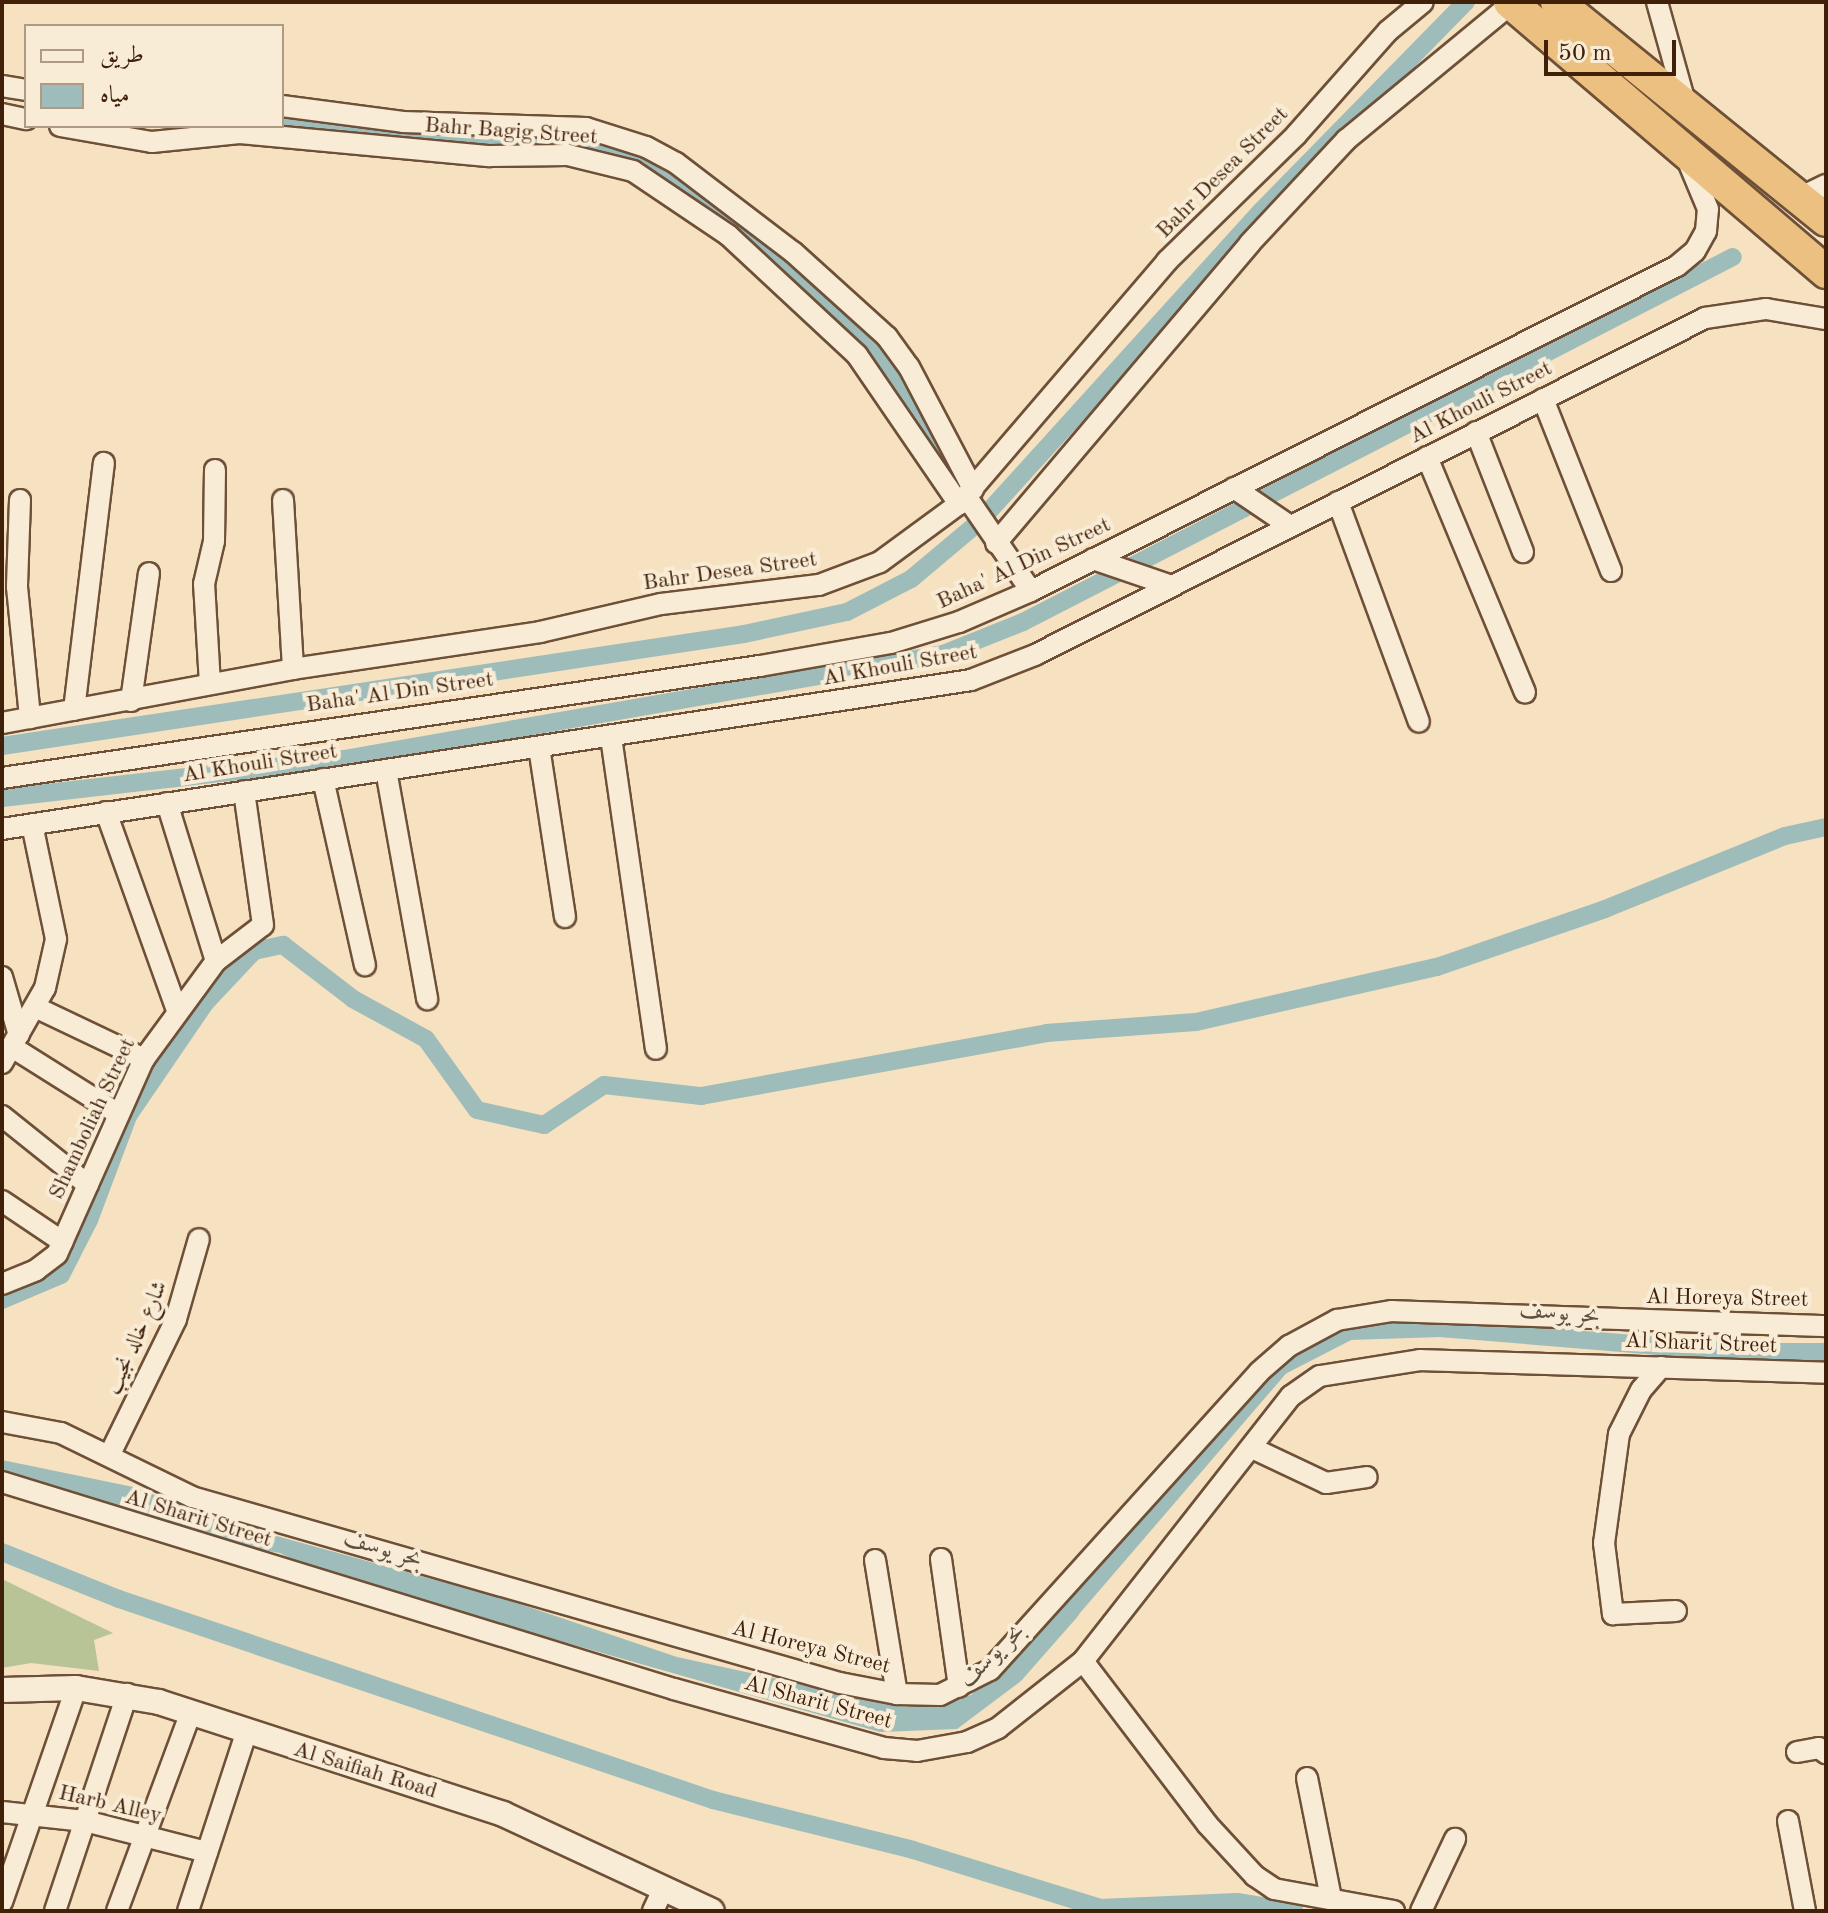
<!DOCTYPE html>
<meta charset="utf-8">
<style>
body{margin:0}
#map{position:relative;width:1828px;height:1913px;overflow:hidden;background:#f6e1c0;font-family:"Old Standard TT",Amiri,serif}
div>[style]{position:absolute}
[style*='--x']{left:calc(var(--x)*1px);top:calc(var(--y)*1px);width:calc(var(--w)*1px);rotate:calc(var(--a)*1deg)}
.green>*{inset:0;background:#b8c396}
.water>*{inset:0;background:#9ebcb9}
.canal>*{height:18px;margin:-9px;padding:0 9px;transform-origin:9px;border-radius:9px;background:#9ebcb9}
.roads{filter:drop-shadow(2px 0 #6e5038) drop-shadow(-2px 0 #6e5038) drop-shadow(0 2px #6e5038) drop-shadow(0 -2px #6e5038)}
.minor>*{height:20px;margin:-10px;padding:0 10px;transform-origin:10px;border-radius:10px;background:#f9ecd6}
.tertiary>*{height:24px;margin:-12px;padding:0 12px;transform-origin:12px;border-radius:12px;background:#f9ecd6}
.trunk>*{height:32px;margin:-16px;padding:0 16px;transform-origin:16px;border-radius:16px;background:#ebc080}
span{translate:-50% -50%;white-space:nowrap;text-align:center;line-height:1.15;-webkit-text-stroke:8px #f9ecd6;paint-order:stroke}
.street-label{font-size:22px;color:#41200a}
.water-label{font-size:24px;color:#5d4f3f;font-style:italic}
.frame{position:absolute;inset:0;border:4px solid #41200a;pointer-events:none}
.legend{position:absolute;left:24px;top:24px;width:260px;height:104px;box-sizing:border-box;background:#f9ecd6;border:2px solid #af9a84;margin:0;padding:10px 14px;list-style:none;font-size:24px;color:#41200a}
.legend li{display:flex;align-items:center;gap:16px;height:40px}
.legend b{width:40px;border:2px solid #af9a84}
.scale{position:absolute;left:1544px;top:40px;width:132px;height:36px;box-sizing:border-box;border:4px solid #41200a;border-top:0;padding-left:10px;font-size:24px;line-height:28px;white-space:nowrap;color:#41200a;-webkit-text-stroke:6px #f9ecd6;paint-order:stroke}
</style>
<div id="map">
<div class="green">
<div style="clip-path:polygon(2px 1579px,113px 1633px,94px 1640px,99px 1671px,31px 1663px,2px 1668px)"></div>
</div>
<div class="water">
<div style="clip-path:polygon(2px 1460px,138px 1488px,204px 1516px,508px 1600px,677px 1657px,906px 1707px,971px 1695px,1059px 1602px,1079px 1615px,1021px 1681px,957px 1729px,880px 1732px,317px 1572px,280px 1553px,190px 1537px,2px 1477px)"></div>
</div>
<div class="canal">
<div style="--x:282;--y:123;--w:176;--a:5.9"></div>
<div style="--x:457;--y:141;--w:130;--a:2.2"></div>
<div style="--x:587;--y:146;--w:62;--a:15.8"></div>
<div style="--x:647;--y:163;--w:90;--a:32.3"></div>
<div style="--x:723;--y:211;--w:216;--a:42.2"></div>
<div style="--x:883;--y:356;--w:133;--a:60.1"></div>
<div style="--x:2;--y:746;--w:750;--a:-8.58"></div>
<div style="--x:744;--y:634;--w:105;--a:-12.1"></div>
<div style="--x:847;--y:612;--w:72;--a:-27.3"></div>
<div style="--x:911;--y:579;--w:90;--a:-40"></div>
<div style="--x:980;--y:521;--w:418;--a:-47.8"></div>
<div style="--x:1261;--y:211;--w:293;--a:-45.6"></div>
<div style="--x:2;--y:798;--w:344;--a:-6.5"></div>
<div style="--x:344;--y:759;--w:608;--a:-9.94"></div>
<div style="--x:943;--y:654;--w:86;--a:-21.8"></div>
<div style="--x:1023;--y:622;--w:798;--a:-27.21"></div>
<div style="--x:2;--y:1300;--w:64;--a:-23"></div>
<div style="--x:61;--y:1275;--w:62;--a:-63"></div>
<div style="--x:89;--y:1220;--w:111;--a:-69.4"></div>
<div style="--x:128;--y:1116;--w:137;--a:-55.7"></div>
<div style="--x:205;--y:1003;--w:71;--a:-46.7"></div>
<div style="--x:254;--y:951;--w:30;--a:-12"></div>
<div style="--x:283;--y:945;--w:88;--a:37.6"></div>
<div style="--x:353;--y:999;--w:83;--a:28.7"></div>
<div style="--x:426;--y:1039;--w:87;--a:54.3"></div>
<div style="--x:477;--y:1110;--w:69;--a:12.6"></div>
<div style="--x:544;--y:1125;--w:72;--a:-33.7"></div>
<div style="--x:604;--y:1085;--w:98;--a:6.5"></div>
<div style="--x:701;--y:1096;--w:351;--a:-10.3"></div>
<div style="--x:1046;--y:1033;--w:150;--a:-4.2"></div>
<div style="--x:1196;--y:1022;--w:247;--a:-12.9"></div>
<div style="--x:1437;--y:967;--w:178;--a:-19"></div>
<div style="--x:1605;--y:909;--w:194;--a:-22.1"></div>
<div style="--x:1785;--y:836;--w:42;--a:-12.4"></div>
<div style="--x:2;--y:1552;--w:126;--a:21.9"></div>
<div style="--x:119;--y:1599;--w:627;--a:18.69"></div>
<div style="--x:713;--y:1800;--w:206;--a:14"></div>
<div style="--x:913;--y:1850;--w:196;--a:17.2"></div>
<div style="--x:1100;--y:1908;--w:137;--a:-2.5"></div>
<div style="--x:1237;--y:1902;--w:58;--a:9"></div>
<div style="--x:1057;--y:1626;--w:343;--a:-49.3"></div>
<div style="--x:1281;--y:1366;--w:76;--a:-27.2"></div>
<div style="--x:1349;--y:1331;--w:91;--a:-1.9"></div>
<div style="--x:1440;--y:1328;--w:295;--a:4.7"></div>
<div style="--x:1734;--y:1352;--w:92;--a:0"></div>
</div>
<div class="roads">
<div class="minor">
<div style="--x:1657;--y:2;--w:108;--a:74.4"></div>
<div style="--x:2;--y:86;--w:24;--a:9"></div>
<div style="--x:282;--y:106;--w:122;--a:7.5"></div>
<div style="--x:403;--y:122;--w:183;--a:1.9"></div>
<div style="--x:586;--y:128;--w:63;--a:17.6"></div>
<div style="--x:646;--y:147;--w:34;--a:28"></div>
<div style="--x:676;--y:163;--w:147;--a:37.3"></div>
<div style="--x:793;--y:252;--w:127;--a:42.1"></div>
<div style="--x:887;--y:337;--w:37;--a:54"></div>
<div style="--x:909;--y:367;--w:138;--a:62.3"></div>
<div style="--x:2;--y:114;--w:25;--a:12"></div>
<div style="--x:60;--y:126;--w:93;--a:9.9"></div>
<div style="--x:152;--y:142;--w:88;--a:-5.8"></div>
<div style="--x:240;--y:133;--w:251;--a:5.3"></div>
<div style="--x:490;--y:156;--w:78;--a:-0.7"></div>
<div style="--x:568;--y:155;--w:67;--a:13.8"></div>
<div style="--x:633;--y:171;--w:115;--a:34"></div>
<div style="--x:728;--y:235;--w:176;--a:42.9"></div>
<div style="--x:857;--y:355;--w:181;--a:55.6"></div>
<div style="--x:1799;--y:198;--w:30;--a:-26"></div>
<div style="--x:1543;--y:399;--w:185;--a:68.4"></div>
<div style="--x:1476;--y:432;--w:129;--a:68.6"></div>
<div style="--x:1427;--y:457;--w:255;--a:67.4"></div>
<div style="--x:1234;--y:488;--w:68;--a:34.2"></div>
<div style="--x:966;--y:496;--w:115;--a:55.6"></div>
<div style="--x:20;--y:500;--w:87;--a:92"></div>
<div style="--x:17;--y:587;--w:132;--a:84.3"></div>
<div style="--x:283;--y:500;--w:169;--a:86.6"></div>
<div style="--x:1338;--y:502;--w:234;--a:69.8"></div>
<div style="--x:996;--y:543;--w:393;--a:-49.7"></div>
<div style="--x:1250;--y:243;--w:141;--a:-47"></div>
<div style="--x:1346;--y:140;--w:215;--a:-39.5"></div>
<div style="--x:1093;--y:559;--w:83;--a:18.9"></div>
<div style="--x:210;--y:684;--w:100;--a:-93.4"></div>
<div style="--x:204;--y:584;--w:44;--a:-76.9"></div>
<div style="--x:214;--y:541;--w:71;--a:-89.2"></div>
<div style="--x:131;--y:701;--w:129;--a:-82"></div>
<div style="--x:74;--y:710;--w:249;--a:-83.1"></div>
<div style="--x:2;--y:723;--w:296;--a:-10.5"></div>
<div style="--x:293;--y:669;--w:250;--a:-8.5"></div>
<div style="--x:540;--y:632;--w:124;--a:-13"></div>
<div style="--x:661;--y:604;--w:159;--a:-6.9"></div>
<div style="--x:819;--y:585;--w:65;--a:-20.7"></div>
<div style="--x:880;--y:562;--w:98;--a:-36.3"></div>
<div style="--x:959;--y:504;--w:320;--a:-49.4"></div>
<div style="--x:1167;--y:261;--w:180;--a:-44.3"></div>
<div style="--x:1296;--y:135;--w:139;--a:-48.5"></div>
<div style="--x:1388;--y:31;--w:45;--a:-39.6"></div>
<div style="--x:611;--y:737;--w:315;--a:81.8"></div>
<div style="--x:539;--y:747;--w:172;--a:81.3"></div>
<div style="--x:386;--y:770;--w:233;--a:79.8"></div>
<div style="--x:2;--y:778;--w:766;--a:-8.41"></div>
<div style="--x:760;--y:666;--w:133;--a:-10"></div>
<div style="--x:891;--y:643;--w:71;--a:-17.2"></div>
<div style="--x:959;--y:622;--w:78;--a:-23.3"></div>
<div style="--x:1031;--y:591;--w:723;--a:-26.71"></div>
<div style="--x:1677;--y:266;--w:23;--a:-40"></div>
<div style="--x:1695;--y:251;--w:23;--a:-61"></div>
<div style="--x:1706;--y:231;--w:22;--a:-85"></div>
<div style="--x:1708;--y:209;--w:47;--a:-112.7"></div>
<div style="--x:323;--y:779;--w:191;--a:77.3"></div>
<div style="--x:167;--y:803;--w:165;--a:72.8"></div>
<div style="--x:106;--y:812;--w:210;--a:70.3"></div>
<div style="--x:2;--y:829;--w:980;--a:-8.74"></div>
<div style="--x:971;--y:680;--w:69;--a:-21.3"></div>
<div style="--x:1035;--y:655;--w:750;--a:-26.7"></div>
<div style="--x:1705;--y:318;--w:62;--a:-8.4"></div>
<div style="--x:1766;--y:309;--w:61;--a:9.5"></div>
<div style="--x:2;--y:977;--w:60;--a:73.7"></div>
<div style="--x:35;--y:1007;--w:121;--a:25.5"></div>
<div style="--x:12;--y:1047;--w:124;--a:32.2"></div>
<div style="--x:2;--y:1063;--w:86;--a:-60.2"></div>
<div style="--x:45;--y:988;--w:50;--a:-77.3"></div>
<div style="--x:56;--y:939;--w:117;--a:-101.8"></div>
<div style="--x:2;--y:1116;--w:110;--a:38.7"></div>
<div style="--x:2;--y:1201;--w:73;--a:33.9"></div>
<div style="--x:2;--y:1284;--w:37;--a:-22"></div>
<div style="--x:36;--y:1270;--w:26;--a:-37"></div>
<div style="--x:57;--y:1254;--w:214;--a:-66"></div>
<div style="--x:144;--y:1059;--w:122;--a:-53.7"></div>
<div style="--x:216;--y:961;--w:59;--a:-37.5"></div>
<div style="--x:263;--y:925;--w:135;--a:-98.1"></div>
<div style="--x:1661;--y:1367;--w:30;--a:131"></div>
<div style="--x:1641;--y:1390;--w:49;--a:116.6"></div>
<div style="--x:1619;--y:1434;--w:110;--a:97.8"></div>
<div style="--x:1604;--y:1543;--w:72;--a:82.8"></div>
<div style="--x:1613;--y:1614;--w:63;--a:-2.7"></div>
<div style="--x:2;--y:1422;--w:60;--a:10.6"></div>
<div style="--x:61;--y:1433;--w:146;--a:26"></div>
<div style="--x:192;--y:1497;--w:674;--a:16.02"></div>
<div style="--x:840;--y:1683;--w:58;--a:10.9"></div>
<div style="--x:897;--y:1694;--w:43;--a:1.3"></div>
<div style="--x:940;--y:1695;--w:56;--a:-26.6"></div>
<div style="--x:990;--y:1670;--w:401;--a:-47.9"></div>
<div style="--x:1259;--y:1372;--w:40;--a:-41"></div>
<div style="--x:1289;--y:1346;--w:55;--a:-28.4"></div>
<div style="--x:1337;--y:1320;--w:56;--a:-9.3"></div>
<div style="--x:1392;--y:1311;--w:434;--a:2"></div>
<div style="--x:1252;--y:1448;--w:82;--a:25.3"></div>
<div style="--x:1326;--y:1483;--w:41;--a:-8.3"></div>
<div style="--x:110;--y:1454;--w:150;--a:-63.9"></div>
<div style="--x:176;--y:1319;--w:83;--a:-74"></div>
<div style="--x:2;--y:1482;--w:703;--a:17.12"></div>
<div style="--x:674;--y:1689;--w:218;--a:15.7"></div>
<div style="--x:884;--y:1748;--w:33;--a:5"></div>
<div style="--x:917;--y:1751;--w:51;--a:-10.2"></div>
<div style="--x:967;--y:1742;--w:34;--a:-24"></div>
<div style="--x:998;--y:1728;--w:108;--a:-38.2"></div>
<div style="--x:1083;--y:1661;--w:337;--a:-51.9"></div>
<div style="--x:1291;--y:1396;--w:35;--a:-35"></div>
<div style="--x:1320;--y:1376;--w:101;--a:-9.1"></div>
<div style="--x:1420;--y:1360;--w:406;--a:1.8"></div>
<div style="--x:941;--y:1559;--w:129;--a:82"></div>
<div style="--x:875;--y:1560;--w:136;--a:80.7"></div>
<div style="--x:1083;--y:1661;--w:205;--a:52.7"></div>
<div style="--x:1207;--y:1824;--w:71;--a:47.3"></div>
<div style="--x:1255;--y:1876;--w:23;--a:34"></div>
<div style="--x:1274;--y:1889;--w:122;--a:10.4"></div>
<div style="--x:1797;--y:1752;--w:22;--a:-10"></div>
<div style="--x:1819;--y:1748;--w:9;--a:36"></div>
<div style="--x:1307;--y:1778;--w:122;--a:78.7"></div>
<div style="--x:2;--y:1812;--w:83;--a:6.2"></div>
<div style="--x:85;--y:1821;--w:126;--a:14.3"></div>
<div style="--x:1788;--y:1821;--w:92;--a:79.3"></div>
<div style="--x:2;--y:1902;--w:226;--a:-70.9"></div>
<div style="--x:55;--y:1911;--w:229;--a:-71.6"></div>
<div style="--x:117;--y:1911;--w:212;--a:-69.6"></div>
<div style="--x:188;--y:1911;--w:186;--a:-71.9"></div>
<div style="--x:653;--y:1911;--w:26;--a:-65"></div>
<div style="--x:1421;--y:1911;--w:80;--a:-64.7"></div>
</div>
<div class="tertiary">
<div style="--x:2;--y:1690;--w:74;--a:-1.5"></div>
<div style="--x:76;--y:1688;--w:84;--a:9.6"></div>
<div style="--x:159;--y:1702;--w:362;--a:18"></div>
<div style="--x:503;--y:1814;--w:230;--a:24.9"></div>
</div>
<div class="trunk">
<div style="--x:1510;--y:2;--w:416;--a:40.5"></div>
<div style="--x:1557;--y:2;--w:346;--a:39"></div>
</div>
</div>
<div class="street-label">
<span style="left:511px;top:132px;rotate:4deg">Bahr Bagig Street</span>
<span style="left:1223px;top:173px;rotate:-45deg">Bahr Desea Street</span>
<span style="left:1481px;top:403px;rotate:-27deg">Al Khouli Street</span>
<span style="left:1024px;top:564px;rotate:-25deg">Baha' Al Din Street</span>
<span style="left:730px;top:572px;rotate:-8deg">Bahr Desea Street</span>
<span style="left:900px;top:666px;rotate:-10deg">Al Khouli Street</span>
<span style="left:400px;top:693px;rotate:-8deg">Baha' Al Din Street</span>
<span style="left:260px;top:764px;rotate:-9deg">Al Khouli Street</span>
<span style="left:93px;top:1119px;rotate:-65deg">Shamboliah Street</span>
<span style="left:1727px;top:1299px;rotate:1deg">Al Horeya Street</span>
<span style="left:137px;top:1338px;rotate:-66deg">شارع خالد نجيب</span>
<span style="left:1701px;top:1344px;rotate:2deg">Al Sharit Street</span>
<span style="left:198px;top:1519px;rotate:17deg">Al Sharit Street</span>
<span style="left:811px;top:1648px;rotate:14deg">Al Horeya Street</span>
<span style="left:818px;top:1703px;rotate:15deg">Al Sharit Street</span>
<span style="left:365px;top:1771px;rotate:17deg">Al Saifiah Road</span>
<span style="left:110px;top:1805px;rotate:13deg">Harb Alley</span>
</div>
<div class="water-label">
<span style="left:1560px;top:1314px;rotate:5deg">بحر يوسف</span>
<span style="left:383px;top:1550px;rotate:17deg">بحر يوسف</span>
<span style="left:993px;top:1656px;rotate:-44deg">بحر يوسف</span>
</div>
<div class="frame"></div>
<ul class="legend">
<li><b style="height:10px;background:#f9ecd6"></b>طريق</li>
<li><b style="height:22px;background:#9ebcb9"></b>مياه</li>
</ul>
<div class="scale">50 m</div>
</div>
